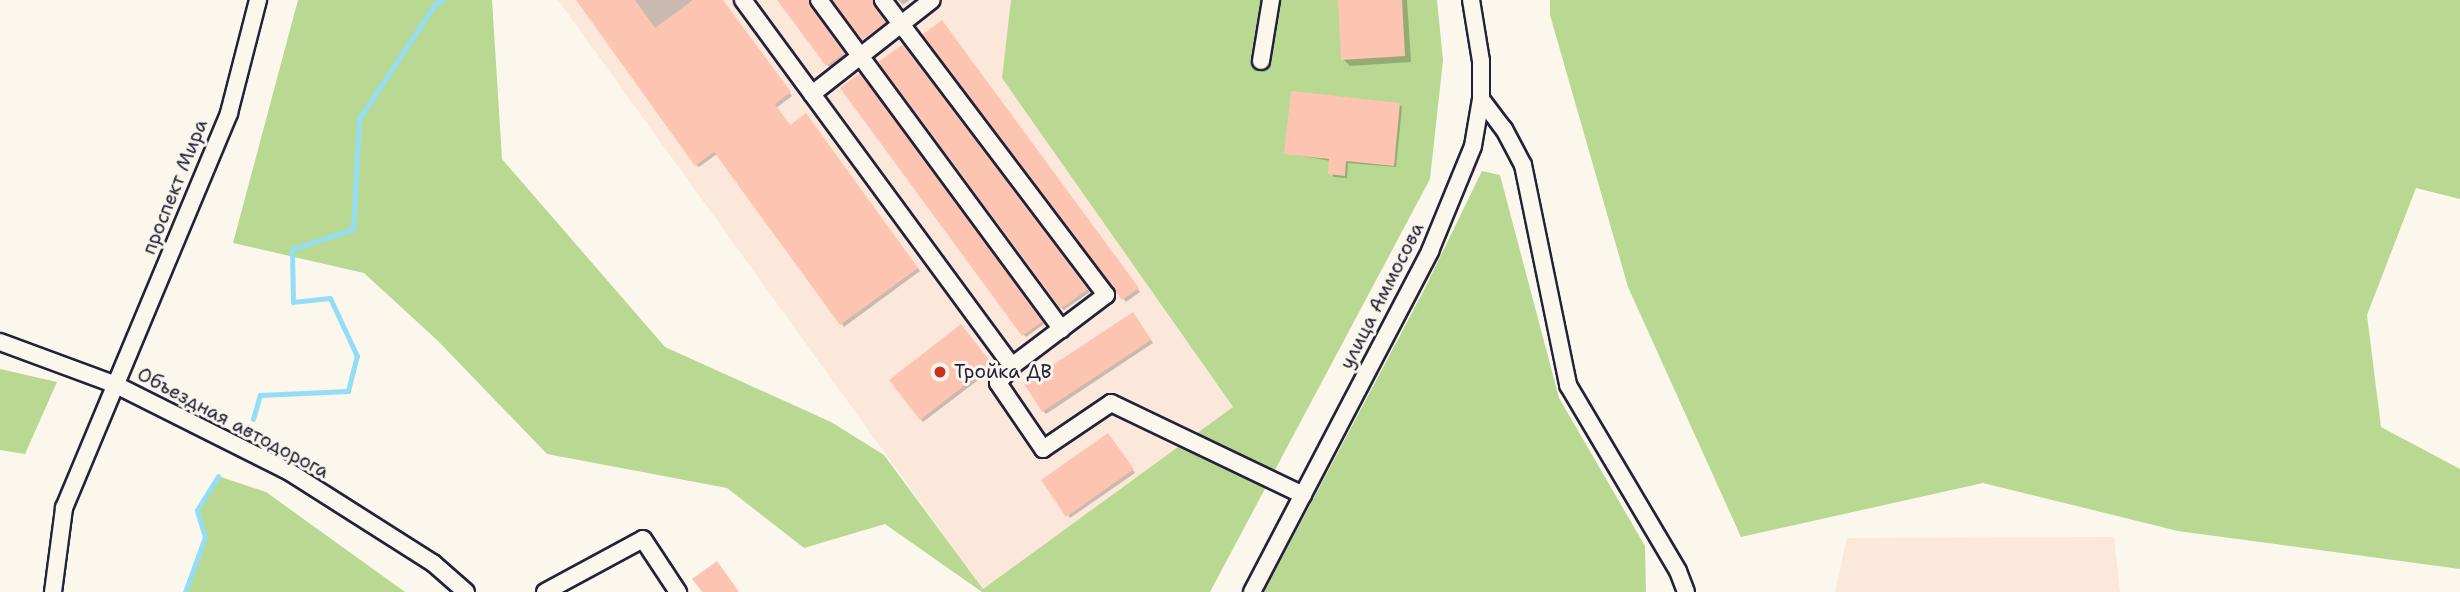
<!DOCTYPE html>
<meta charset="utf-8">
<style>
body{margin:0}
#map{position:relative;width:2460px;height:592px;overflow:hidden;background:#fbf7ec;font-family:"Shantell Sans",sans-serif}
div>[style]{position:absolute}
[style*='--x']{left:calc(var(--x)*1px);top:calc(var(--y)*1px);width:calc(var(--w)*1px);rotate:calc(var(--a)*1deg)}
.built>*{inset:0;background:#fce8da}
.green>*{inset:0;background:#b9d891}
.shadow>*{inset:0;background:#0003}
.stream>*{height:5px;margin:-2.5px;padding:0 2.5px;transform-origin:2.5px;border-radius:2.5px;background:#93def4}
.building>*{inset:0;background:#fdc5b1}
.roads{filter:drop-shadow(2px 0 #22223b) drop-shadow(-2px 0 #22223b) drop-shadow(0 2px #22223b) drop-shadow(0 -2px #22223b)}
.minor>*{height:16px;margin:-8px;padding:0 8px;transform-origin:8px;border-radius:8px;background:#fbf7ec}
.dots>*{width:19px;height:19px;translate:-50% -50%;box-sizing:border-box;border:4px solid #fbf7ec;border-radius:50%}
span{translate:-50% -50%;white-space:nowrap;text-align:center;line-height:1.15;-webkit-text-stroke:6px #fbf7ec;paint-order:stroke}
.street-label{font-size:19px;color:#22223b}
.poi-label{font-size:19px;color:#22223b}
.left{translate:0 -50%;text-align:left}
</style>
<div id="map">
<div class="built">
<div style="clip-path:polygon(558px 0,1011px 0,1003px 78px,1233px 408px,983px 589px)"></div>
<div style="clip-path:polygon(2114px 537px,2120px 592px,1835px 592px,1847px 538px)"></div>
</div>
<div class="green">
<div style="clip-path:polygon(298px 0,492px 0,502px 159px,665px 347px,831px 422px,884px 455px,983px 589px,1233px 407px,1002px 78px,1011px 0,1437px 0,1443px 60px,1430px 179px,1210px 592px,982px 592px,885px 524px,804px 548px,727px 488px,547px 454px,438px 341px,364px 273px,233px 243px)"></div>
<div style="clip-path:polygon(1550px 0,2460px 0,2460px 199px,2416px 188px,2367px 315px,2381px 427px,2460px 469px,2460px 569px,2178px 531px,1983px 483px,1741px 537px,1628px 287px,1550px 15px)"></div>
<div style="clip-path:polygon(1482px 171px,1500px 175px,1559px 398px,1645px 546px,1646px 592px,1264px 592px,1424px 290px)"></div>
<div style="clip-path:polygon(0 369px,57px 382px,25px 454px,0 450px)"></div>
<div style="clip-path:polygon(218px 476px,266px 492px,405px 592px,185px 592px,205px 537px,197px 510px)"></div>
</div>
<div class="shadow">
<div style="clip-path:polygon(577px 0,722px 0,792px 96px,776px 108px,790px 126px,808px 118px,920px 271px,844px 327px,717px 154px,699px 167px,696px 165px)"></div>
<div style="clip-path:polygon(780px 0,811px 0,812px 10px,846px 56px,830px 68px)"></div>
<div style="clip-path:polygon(898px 0,910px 0,903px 5px)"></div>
<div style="clip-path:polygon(1340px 0,1407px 0,1411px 62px,1350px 66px,1343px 59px)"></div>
<div style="clip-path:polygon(887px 24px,888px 26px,864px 40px)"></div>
<div style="clip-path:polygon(944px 25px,1140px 292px,1126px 302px,925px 35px)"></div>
<div style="clip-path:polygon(905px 49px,1090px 292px,1064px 310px,1061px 307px)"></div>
<div style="clip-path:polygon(863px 78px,1044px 324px,1026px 337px,1024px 335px)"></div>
<div style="clip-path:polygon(1399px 104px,1402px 107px,1396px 167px,1348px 163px,1347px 178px,1333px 177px,1331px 161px,1286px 153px)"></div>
<div style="clip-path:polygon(1136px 317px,1153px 343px,1046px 414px,1043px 411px)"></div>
<div style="clip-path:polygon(964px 329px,994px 368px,923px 422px,921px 419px)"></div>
<div style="clip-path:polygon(1111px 438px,1135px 473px,1070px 518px,1068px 515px)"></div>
</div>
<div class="stream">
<div style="--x:253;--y:419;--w:25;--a:-74"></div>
<div style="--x:260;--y:395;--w:88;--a:-2.6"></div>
<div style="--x:348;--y:391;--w:36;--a:-76"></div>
<div style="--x:357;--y:356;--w:64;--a:-115"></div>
<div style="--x:330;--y:298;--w:37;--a:174"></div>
<div style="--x:293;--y:302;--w:53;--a:-91.1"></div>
<div style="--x:292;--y:249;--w:64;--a:-18.2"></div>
<div style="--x:353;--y:229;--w:110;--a:-86.9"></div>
<div style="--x:359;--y:119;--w:138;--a:-56.5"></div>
<div style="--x:435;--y:4;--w:9;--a:-27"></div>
<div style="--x:185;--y:592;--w:59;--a:-70"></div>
<div style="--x:205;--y:537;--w:28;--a:-107"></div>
<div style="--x:197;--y:510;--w:40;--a:-58"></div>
</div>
<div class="building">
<div style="clip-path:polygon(576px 0,635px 0,655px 28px,693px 0,723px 0,791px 92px,775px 104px,790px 125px,806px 113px,918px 268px,840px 325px,714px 152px,695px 166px)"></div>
<div style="clip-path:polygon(777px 0,809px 0,845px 53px,826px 66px)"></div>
<div style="clip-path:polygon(832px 0,873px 0,887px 22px,862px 40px)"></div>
<div style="clip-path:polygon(1338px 0,1402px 0,1405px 56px,1341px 60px)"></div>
<div style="clip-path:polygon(942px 20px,1139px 288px,1122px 300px,922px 35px)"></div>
<div style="clip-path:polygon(903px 44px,1088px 289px,1065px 306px,1060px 308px,878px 62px)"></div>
<div style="clip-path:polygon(860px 73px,1043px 321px,1022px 336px,840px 88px)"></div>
<div style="clip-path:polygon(1291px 91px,1400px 103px,1394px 166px,1346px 161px,1345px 176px,1328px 174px,1329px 159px,1284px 154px)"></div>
<div style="clip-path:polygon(1133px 312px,1151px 340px,1042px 412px,1024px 384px)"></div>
<div style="clip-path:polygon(961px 324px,992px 364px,920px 420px,889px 380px)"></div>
<div style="clip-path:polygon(1108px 433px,1134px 469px,1066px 517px,1041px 480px)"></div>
<div style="clip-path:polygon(717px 561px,739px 592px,702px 592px,692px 579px)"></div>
</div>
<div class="roads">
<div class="minor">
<div style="--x:743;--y:0;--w:454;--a:53.7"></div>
<div style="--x:1012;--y:366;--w:118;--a:-37.1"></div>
<div style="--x:1106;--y:295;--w:370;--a:-127.1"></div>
<div style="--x:819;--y:0;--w:409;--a:53.6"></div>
<div style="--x:1261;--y:61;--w:62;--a:-80.7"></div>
<div style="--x:812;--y:94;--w:152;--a:-38.1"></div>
<div style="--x:1481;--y:99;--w:38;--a:53"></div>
<div style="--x:1504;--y:129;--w:41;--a:62.2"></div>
<div style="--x:1523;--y:165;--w:225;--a:78.4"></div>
<div style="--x:1568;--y:385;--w:216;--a:59.4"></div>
<div style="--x:1678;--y:571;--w:22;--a:69"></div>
<div style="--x:0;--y:342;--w:124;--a:20.3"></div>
<div style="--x:116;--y:385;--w:192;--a:26.6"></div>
<div style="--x:288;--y:471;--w:172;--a:32.4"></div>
<div style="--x:433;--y:563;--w:44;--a:41.3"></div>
<div style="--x:1012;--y:366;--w:22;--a:129"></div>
<div style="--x:998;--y:383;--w:80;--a:55.7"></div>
<div style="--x:1043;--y:449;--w:82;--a:-34.1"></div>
<div style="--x:1111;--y:403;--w:213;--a:25.6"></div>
<div style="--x:53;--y:592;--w:85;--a:-82.5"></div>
<div style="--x:64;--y:508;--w:428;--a:-67.3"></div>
<div style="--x:229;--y:113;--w:117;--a:-75.6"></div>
<div style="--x:545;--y:592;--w:111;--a:-28.4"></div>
<div style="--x:643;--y:539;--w:64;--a:56.6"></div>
<div style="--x:1252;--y:592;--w:385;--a:-62.4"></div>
<div style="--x:1430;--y:251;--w:113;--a:-67.7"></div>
<div style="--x:1473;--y:146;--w:48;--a:-80.3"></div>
<div style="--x:1481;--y:99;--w:38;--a:-90"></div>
<div style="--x:1481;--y:61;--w:62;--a:-99.3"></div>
</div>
</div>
<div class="dots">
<div style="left:940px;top:372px;background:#c8321e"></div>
</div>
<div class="street-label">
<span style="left:175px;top:187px;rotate:-68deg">проспект Мира</span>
<span style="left:1382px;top:296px;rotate:-63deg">улица Аммосова</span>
<span style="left:233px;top:423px;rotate:28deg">Объездная автодорога</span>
</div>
<div class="poi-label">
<span class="left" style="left:954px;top:372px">Тройка ДВ</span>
</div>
</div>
